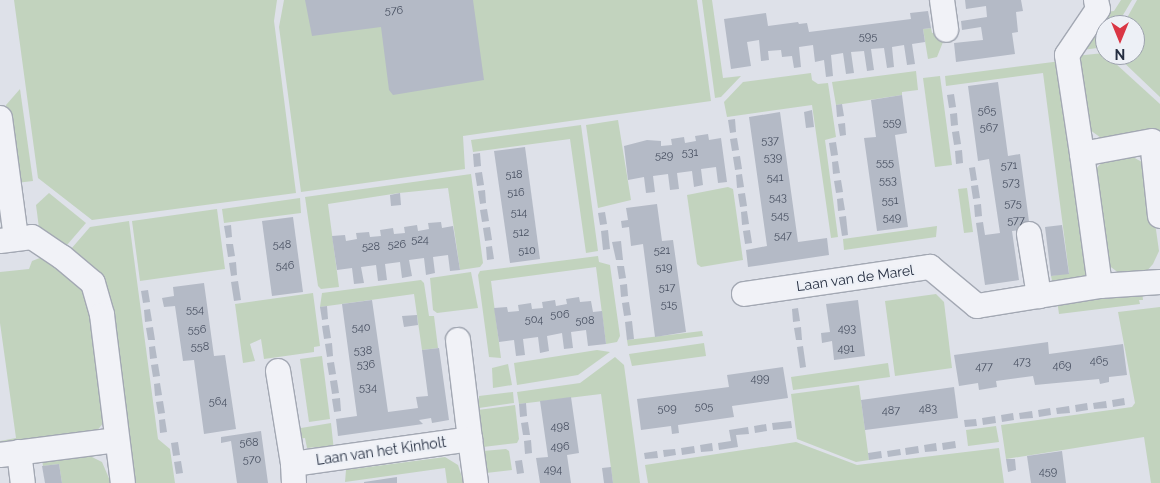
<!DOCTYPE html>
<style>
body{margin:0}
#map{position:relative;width:1160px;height:483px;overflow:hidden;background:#dee1e9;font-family:Raleway,sans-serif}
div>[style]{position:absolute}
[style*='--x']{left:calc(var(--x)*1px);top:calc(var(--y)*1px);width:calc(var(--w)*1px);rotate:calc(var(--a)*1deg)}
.green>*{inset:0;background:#c2d3be}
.building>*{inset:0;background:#b4bac6}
.roads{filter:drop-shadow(1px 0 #a3a8b3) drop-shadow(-1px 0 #a3a8b3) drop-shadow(0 1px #a3a8b3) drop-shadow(0 -1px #a3a8b3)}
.minor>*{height:24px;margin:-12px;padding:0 12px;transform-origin:12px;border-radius:12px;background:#f1f2f7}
span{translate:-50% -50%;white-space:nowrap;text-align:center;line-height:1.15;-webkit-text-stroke:4px #edf0f6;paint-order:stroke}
.number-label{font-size:11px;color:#495162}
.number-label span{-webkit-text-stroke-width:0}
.street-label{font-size:14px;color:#252e41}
.north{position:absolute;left:1095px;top:15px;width:50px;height:50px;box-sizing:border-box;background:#edf0f6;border:1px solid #9da2ae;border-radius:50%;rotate:180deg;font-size:14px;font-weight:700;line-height:20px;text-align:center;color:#252e41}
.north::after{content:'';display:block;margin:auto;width:18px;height:22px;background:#da3644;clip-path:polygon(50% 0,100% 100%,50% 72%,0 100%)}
</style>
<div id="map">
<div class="green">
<div style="clip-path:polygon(14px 0,277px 0,274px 21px,296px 193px,92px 220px,38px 178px)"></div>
<div style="clip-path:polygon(284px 0,697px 0,711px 101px,463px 136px,465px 169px,301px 192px,279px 27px)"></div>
<div style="clip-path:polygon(702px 0,712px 0,723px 78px,741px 76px,721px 97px,715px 98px)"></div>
<div style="clip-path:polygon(1121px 0,1132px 0,1117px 25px,1105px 25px,1104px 47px,1076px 51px,1105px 12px,1114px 11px)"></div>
<div style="clip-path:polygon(1137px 0,1160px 0,1160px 97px,1116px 55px,1135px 55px,1135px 25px,1123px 25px)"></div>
<div style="clip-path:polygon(931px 28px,932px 33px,941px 32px,943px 42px,937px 57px,928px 59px,923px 29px)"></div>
<div style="clip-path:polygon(1104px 53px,1160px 104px,1160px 134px,1104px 140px,1090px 130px,1075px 56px)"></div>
<div style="clip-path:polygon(1061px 61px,1091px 278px,1053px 285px,1051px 276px,1069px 273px,1043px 73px,946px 86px,945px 76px)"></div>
<div style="clip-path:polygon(916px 71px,918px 90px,902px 92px,902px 95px,836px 105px,832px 82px)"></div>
<div style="clip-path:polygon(811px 73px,812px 80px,818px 84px,828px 83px,836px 137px,825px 140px,838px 237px,831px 238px,812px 105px,727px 117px,724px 102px,743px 82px)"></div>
<div style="clip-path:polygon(940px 76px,952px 165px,935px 167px,923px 78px)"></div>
<div style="clip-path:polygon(20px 89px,33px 181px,16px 183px,6px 105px)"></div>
<div style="clip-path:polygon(618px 120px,631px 200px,598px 208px,586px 125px)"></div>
<div style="clip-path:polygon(581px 125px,598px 251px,586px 253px,570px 139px,473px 152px,471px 140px)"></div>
<div style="clip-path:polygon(1131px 156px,1142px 162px,1148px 173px,1159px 251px,1153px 264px,1146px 272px,1120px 274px,1107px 264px,1094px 171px,1105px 159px)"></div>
<div style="clip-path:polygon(471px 174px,483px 263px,480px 267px,460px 270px,448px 188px,399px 193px,328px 204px,339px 287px,321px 289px,318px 286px,305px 197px)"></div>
<div style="clip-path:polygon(728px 187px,733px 189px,743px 260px,701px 267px,697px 264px,687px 195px)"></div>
<div style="clip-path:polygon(967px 188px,973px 232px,964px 233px,958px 189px)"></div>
<div style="clip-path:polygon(49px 193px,86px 223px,67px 245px,39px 228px,36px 205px)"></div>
<div style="clip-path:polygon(300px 198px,301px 213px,224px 223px,222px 209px)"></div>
<div style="clip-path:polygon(217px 209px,225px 269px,140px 281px,132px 221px)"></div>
<div style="clip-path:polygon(129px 221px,158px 439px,170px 449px,175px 483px,133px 483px,105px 279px,71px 249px,90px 227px)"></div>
<div style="clip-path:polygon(937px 226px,936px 237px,844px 250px,843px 239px)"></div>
<div style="clip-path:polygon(45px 256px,88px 289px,104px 422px,96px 432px,0 450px,0 441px,16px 438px,0 323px,0 272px,29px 269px,32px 261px)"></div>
<div style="clip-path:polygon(598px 256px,599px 262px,610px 265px,620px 336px,617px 342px,606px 344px,596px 267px,491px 281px,501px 358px,489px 357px,478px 275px,480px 271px)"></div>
<div style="clip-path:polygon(471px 272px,478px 308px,437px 313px,433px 310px,430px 278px)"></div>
<div style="clip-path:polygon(421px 280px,424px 283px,429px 316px,434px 316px,438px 348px,422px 350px,414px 294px,320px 307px,322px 293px)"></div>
<div style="clip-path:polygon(1142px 291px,1143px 300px,1139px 300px,1140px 304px,1059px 314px,1057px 300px)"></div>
<div style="clip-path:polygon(313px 293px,320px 346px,314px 347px,314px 352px,264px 359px,261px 339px,250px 344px,255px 361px,243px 363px,235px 304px)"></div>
<div style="clip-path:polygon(936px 294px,944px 302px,952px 368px,895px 376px,885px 301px)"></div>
<div style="clip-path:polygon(1160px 307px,1160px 483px,1151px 483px,1144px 437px,1006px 459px,1001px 425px,1132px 407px,1135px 403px,1118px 312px)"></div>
<div style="clip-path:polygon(702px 331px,703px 336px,628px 346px,627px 340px)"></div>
<div style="clip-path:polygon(704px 343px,706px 356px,632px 366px,629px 354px)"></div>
<div style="clip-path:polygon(597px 350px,610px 352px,578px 375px,517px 385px,514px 363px)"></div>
<div style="clip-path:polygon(322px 356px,330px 419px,309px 422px,300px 359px)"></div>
<div style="clip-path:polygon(615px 357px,624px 365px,640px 483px,613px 483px,601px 394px,519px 404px,517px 392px,580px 383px)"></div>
<div style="clip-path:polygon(888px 363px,890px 377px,793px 390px,791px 377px)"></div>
<div style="clip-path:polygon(508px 364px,512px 385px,493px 388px,492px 368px)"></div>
<div style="clip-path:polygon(859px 385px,869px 460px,856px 462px,797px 439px,791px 394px)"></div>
<div style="clip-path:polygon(513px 392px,514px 403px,479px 408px,479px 396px)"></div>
<div style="clip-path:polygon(515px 405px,519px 439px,517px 443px,483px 447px,478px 410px)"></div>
<div style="clip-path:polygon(331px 423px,334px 451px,319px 453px,318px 447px,307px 448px,305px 438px,297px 439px,295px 429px)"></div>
<div style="clip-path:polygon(996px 426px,999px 442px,968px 446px,966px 430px)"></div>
<div style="clip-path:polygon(796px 442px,857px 465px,999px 448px,1004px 483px,648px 483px,645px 465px)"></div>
<div style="clip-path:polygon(506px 449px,509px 451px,512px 470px,486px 473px,483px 451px)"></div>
<div style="clip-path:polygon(88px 455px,102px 462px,111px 483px,62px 483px,59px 464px,43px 466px,42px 459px)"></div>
<div style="clip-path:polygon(445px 457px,458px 465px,464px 483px,447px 483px,445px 468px,345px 482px,346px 470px)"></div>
</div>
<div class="building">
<div style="clip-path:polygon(305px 0,473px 0,484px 80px,393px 95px,389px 90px,381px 27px,312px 36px)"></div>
<div style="clip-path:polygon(965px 0,1021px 0,1023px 11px,1016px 12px,1018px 32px,1012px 33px,1015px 54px,956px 62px,954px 43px,983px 40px,981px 27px,962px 30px,961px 21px,987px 17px,986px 6px,966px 9px)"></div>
<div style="clip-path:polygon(928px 11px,931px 28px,923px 29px,925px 42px,912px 44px,915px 64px,907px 65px,904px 45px,892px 47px,894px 67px,887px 68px,884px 48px,871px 49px,874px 70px,867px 71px,864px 51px,851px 52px,854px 73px,846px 74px,843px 53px,831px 55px,833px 76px,826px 77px,824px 60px,815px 62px,813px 45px,799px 47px,801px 67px,794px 68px,792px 56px,782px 57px,781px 50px,768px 51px,769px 60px,761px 61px,759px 40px,747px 42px,751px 66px,731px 69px,724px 19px,766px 13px,768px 26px,798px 22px,799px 24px,807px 23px,809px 32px,911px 19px,910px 13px)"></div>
<div style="clip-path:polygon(998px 82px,1008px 156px,1020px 154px,1030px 229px,1012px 231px,1019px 280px,985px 285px,976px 223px,983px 222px,985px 235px,1000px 233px,989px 159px,978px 161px,968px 86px)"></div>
<div style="clip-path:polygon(954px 94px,956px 107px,949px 108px,947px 95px)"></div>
<div style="clip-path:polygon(902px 95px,907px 133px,895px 135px,908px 227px,877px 231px,864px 138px,876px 137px,871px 100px)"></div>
<div style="clip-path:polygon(842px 104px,844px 116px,837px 117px,836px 105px)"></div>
<div style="clip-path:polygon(812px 110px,814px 127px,806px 128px,804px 112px)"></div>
<div style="clip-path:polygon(780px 112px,798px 242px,827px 238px,829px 255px,748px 267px,746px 250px,767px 246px,749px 117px)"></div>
<div style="clip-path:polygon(957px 113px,958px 125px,951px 126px,950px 114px)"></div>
<div style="clip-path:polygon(735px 119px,736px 132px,730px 133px,728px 120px)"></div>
<div style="clip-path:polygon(845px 123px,846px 135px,840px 136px,838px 124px)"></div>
<div style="clip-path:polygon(959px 131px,961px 144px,954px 145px,952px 132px)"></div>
<div style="clip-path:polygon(708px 134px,709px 140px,721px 138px,727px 182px,718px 183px,716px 167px,701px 169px,703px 185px,694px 187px,692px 171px,677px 173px,679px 189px,670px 190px,668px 174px,653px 176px,655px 192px,646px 193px,644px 177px,628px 180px,624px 146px,647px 140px,661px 141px,661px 146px,672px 145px,671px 139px,684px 137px,685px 143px,696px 141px,695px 136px)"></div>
<div style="clip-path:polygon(737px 138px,739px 150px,732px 151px,730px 139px)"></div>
<div style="clip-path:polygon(836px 142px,838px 155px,831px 156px,829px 143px)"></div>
<div style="clip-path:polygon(525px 147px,540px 259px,510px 263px,494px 151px)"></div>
<div style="clip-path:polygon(962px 150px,963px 163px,956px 164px,955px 151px)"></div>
<div style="clip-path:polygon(480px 153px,481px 166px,474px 167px,473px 154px)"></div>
<div style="clip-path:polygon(740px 156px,742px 169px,735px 170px,733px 157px)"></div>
<div style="clip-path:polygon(838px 161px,840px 173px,833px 174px,832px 162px)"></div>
<div style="clip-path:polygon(975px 167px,977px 180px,971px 181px,969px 168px)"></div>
<div style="clip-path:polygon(482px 172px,484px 185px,477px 186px,475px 173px)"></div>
<div style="clip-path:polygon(742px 174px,744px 187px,737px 188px,736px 175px)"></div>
<div style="clip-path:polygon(841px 180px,843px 192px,836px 193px,834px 181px)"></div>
<div style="clip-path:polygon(978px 185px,980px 198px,973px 199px,971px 186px)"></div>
<div style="clip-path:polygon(485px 190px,486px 203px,480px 204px,478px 191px)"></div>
<div style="clip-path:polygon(400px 193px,401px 205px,391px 206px,390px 195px)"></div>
<div style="clip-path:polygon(745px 193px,747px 206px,740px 207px,738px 194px)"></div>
<div style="clip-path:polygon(843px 198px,845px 210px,838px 211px,837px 199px)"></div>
<div style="clip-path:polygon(657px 204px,662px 241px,673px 240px,686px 332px,655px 337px,643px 244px,631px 246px,629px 227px,622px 228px,621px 221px,628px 220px,626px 208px)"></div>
<div style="clip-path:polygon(981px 204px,982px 216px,975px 217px,974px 205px)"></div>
<div style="clip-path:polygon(487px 209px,489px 221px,482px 222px,480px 210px)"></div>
<div style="clip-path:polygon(747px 211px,749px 224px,742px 225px,741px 212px)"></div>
<div style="clip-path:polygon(605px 212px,607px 224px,600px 225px,598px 213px)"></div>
<div style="clip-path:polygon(846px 216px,848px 235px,842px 236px,839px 217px)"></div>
<div style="clip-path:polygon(293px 217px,303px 292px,272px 296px,262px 221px)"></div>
<div style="clip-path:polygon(441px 222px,442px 228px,453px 226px,460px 270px,450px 271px,448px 255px,433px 257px,435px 273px,426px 275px,424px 258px,409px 260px,412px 276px,402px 278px,400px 262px,385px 264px,387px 280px,378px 281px,376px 265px,361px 267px,364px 283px,354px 284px,352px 268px,337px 270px,332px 236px,345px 235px,346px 241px,357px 239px,356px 233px,369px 232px,370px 237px,381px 236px,380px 230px,393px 228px,394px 234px,405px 233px,404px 227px,417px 225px,418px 231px,429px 229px,428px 223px)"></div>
<div style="clip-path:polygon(231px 225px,232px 237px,226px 238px,224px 226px)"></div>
<div style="clip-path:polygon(1062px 225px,1069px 274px,1051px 276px,1045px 227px)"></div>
<div style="clip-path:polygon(490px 227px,492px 240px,485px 241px,483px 228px)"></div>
<div style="clip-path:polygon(608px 230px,610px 249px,603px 250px,601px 231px)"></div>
<div style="clip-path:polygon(750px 230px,752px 243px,745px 244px,743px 231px)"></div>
<div style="clip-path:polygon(621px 241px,623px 260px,616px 260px,612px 242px)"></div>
<div style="clip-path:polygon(226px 244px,233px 244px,235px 256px,228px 257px)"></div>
<div style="clip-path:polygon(492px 246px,494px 259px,487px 260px,486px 247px)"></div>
<div style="clip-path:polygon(236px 262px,237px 275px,231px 276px,229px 263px)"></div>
<div style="clip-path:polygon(617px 266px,624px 266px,626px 278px,619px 279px)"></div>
<div style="clip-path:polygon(238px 281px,241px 300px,234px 301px,231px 282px)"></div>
<div style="clip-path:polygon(204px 283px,214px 356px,225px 355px,236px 429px,204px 434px,194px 360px,183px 361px,175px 306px,164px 307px,162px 298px,174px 296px,173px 287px)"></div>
<div style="clip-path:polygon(627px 284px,628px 296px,621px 297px,620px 285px)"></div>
<div style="clip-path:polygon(148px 290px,150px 302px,143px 303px,141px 291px)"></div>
<div style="clip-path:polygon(579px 297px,580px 302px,591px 301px,593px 312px,602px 311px,606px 344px,588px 346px,586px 330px,571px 332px,573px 348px,564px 349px,562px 333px,547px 336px,549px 351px,540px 353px,538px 337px,523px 339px,525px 355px,516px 356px,514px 340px,499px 342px,494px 308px,507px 307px,508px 312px,519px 311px,518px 305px,531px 303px,532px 309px,543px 308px,542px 302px,555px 300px,556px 306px,567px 304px,566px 299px)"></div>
<div style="clip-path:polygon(372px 300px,388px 412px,418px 408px,416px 397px,428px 396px,422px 350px,439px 348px,449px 420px,432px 423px,431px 418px,419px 420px,423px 424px,338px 436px,336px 419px,357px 416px,342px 304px)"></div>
<div style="clip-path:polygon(858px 300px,865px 356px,834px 360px,832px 341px,822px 343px,821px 333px,830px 332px,826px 304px)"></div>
<div style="clip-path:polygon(629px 302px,631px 315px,624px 316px,622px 303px)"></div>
<div style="clip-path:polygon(327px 306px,328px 319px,322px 320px,320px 307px)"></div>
<div style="clip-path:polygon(798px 308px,800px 321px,793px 322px,792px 309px)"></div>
<div style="clip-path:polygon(150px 309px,152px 321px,145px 322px,144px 310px)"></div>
<div style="clip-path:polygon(417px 315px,418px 325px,404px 327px,402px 316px)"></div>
<div style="clip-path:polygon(632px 321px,634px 339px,627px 340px,625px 322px)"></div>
<div style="clip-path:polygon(329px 325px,331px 338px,324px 339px,322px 326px)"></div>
<div style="clip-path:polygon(153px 327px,155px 340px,148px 340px,146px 328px)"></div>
<div style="clip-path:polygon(801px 327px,802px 340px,796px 340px,794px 328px)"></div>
<div style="clip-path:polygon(1048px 342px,1049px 354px,1123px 344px,1127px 375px,1109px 377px,1109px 382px,1100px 384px,1099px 379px,1035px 385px,1033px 376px,996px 381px,997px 387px,979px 390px,978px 383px,959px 386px,954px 355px)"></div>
<div style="clip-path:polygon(332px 343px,333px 356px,327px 357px,325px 344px)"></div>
<div style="clip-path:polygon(155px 346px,157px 358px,150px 359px,149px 347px)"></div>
<div style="clip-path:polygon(803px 346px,806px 367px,800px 368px,797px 347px)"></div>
<div style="clip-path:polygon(334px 362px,336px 374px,329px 375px,327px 363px)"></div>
<div style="clip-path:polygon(158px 364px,160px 376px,153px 377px,151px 365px)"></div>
<div style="clip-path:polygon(783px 367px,788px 398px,732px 406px,734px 417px,678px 425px,679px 433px,672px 434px,671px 426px,641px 430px,637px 399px,729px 387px,727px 375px)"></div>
<div style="clip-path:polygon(337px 380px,339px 393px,332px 394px,330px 381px)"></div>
<div style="clip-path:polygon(160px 383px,162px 395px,155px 396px,154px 384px)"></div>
<div style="clip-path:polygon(954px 387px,958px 418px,865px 430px,861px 400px)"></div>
<div style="clip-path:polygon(571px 397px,579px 453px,567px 455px,571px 483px,540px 483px,536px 458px,548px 457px,540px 401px)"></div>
<div style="clip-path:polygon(340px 398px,341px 411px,334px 412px,332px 399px)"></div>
<div style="clip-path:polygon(1124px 398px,1125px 405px,1113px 407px,1112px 400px)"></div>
<div style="clip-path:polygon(163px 401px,165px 413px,158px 414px,156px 402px)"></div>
<div style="clip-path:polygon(1106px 401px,1107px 408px,1094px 409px,1093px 403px)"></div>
<div style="clip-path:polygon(526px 403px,527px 416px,520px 417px,519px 404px)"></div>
<div style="clip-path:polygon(1087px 403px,1088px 410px,1076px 412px,1075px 405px)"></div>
<div style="clip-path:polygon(1069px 406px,1070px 413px,1057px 414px,1056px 408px)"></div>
<div style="clip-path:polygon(1050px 408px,1051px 415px,1039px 417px,1038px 410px)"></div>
<div style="clip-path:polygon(1032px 411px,1033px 418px,1020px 419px,1019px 413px)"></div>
<div style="clip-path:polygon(1013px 413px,1014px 420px,1002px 422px,1001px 415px)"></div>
<div style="clip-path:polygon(995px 416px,996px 423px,983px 425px,982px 418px)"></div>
<div style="clip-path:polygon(165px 419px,167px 432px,160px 433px,159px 420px)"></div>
<div style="clip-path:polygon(976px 419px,977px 426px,965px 427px,964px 420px)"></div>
<div style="clip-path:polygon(791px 421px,792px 428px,773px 430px,772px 423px)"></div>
<div style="clip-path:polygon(528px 422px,530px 435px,523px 435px,521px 423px)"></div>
<div style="clip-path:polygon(766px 424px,767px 431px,755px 433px,754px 426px)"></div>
<div style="clip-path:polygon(748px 427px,749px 434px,736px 435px,738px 447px,719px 450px,718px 443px,731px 441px,729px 430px)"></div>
<div style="clip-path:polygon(261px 431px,268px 483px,237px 483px,231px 441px,221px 443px,221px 437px)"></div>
<div style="clip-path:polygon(531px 440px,532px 453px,525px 454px,524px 441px)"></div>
<div style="clip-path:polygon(955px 441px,956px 448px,943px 450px,942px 443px)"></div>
<div style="clip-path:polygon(178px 442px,180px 455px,173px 456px,171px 443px)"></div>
<div style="clip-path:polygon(712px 443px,713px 451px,701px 452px,700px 445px)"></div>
<div style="clip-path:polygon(936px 443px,937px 451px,925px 452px,924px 445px)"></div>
<div style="clip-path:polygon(694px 446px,695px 453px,682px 455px,681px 448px)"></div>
<div style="clip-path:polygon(918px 446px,919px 453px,906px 455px,905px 448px)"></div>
<div style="clip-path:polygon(675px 449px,676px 455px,664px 457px,663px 450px)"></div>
<div style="clip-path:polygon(900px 449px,901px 455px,888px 457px,887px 451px)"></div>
<div style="clip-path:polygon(657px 451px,658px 458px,645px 459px,644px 453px)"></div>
<div style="clip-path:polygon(881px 451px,882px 458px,869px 460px,868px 453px)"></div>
<div style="clip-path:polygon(1062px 451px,1066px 483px,1031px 483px,1027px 456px)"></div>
<div style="clip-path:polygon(1006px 459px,1015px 459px,1016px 470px,1008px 472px)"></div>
<div style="clip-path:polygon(522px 460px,524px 473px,517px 474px,515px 461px)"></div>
<div style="clip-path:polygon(181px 461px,183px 473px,176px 474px,174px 462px)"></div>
<div style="clip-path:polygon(59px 464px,62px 483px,45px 483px,42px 466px)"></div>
<div style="clip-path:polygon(611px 467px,613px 483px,604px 483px,602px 468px)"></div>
<div style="clip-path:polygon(397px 477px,397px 483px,364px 483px,364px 482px)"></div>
</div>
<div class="roads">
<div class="minor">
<div style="--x:942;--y:0;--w:30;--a:82"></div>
<div style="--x:0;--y:118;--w:121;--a:82.4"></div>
<div style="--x:1082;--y:154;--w:100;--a:-98.6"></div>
<div style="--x:1067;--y:55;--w:55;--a:-56"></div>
<div style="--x:1098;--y:9;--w:9;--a:-103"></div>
<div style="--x:1160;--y:216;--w:75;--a:-96.1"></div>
<div style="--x:1152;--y:141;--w:71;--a:169.5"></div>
<div style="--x:1082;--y:154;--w:133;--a:82.2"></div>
<div style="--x:1100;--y:286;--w:60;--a:-3.8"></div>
<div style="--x:1029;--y:234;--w:63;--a:80.8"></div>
<div style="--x:0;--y:241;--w:32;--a:-7"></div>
<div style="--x:32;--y:237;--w:36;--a:34"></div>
<div style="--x:62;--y:257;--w:40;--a:40"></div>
<div style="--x:93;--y:283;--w:33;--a:74"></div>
<div style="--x:102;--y:315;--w:169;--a:82.9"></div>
<div style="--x:744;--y:294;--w:188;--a:-8.3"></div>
<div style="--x:930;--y:267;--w:61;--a:39.7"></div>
<div style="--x:977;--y:306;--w:125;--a:-9.2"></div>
<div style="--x:458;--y:340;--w:100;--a:83.1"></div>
<div style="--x:278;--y:371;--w:94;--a:80.8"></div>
<div style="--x:19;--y:452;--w:31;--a:83"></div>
<div style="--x:0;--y:455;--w:118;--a:-7.3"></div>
<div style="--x:294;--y:483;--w:19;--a:-93"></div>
<div style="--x:293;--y:464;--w:179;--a:-8"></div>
<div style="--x:470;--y:439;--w:44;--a:82.2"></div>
</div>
</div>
<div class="number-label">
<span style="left:394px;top:11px">576</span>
<span style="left:868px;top:37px">595</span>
<span style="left:987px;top:111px">565</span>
<span style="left:892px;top:123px">559</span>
<span style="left:989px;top:128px">567</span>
<span style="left:770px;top:141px">537</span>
<span style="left:690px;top:153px">531</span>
<span style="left:664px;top:156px">529</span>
<span style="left:773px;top:158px">539</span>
<span style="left:885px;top:163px">555</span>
<span style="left:1009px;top:166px">571</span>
<span style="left:514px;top:175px">518</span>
<span style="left:775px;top:178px">541</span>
<span style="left:888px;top:181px">553</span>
<span style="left:1011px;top:183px">573</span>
<span style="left:516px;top:193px">516</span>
<span style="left:778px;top:198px">543</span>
<span style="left:890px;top:201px">551</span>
<span style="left:1013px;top:204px">575</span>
<span style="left:519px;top:213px">514</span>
<span style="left:780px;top:216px">545</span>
<span style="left:892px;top:218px">549</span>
<span style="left:1016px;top:221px">577</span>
<span style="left:521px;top:233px">512</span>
<span style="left:783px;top:236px">547</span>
<span style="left:420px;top:240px">524</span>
<span style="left:282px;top:245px">548</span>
<span style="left:397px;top:245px">526</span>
<span style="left:371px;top:247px">528</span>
<span style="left:527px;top:251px">510</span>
<span style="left:662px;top:251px">521</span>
<span style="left:285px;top:266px">546</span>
<span style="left:664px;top:268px">519</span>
<span style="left:667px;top:288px">517</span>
<span style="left:669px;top:305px">515</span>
<span style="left:195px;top:310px">554</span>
<span style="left:560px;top:315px">506</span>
<span style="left:534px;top:320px">504</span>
<span style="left:585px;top:321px">508</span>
<span style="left:361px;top:328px">540</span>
<span style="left:847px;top:329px">493</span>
<span style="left:197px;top:330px">556</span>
<span style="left:200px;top:347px">558</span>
<span style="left:846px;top:349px">491</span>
<span style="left:363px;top:351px">538</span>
<span style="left:1099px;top:361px">465</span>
<span style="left:1022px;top:362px">473</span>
<span style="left:366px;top:365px">536</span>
<span style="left:1062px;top:366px">469</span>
<span style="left:984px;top:367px">477</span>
<span style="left:760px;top:379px">499</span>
<span style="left:368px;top:388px">534</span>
<span style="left:218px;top:402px">564</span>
<span style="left:704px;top:407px">505</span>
<span style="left:667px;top:409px">509</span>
<span style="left:928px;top:409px">483</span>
<span style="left:891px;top:411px">487</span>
<span style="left:560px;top:427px">498</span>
<span style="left:249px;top:443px">568</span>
<span style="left:560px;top:447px">496</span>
<span style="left:252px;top:460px">570</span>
<span style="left:553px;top:470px">494</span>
<span style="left:1048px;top:472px">459</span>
</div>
<div class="street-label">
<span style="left:855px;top:278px;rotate:-8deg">Laan van de Marel</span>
<span style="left:381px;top:451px;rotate:-8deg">Laan van het Kinholt</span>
</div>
<div class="north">N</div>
</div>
